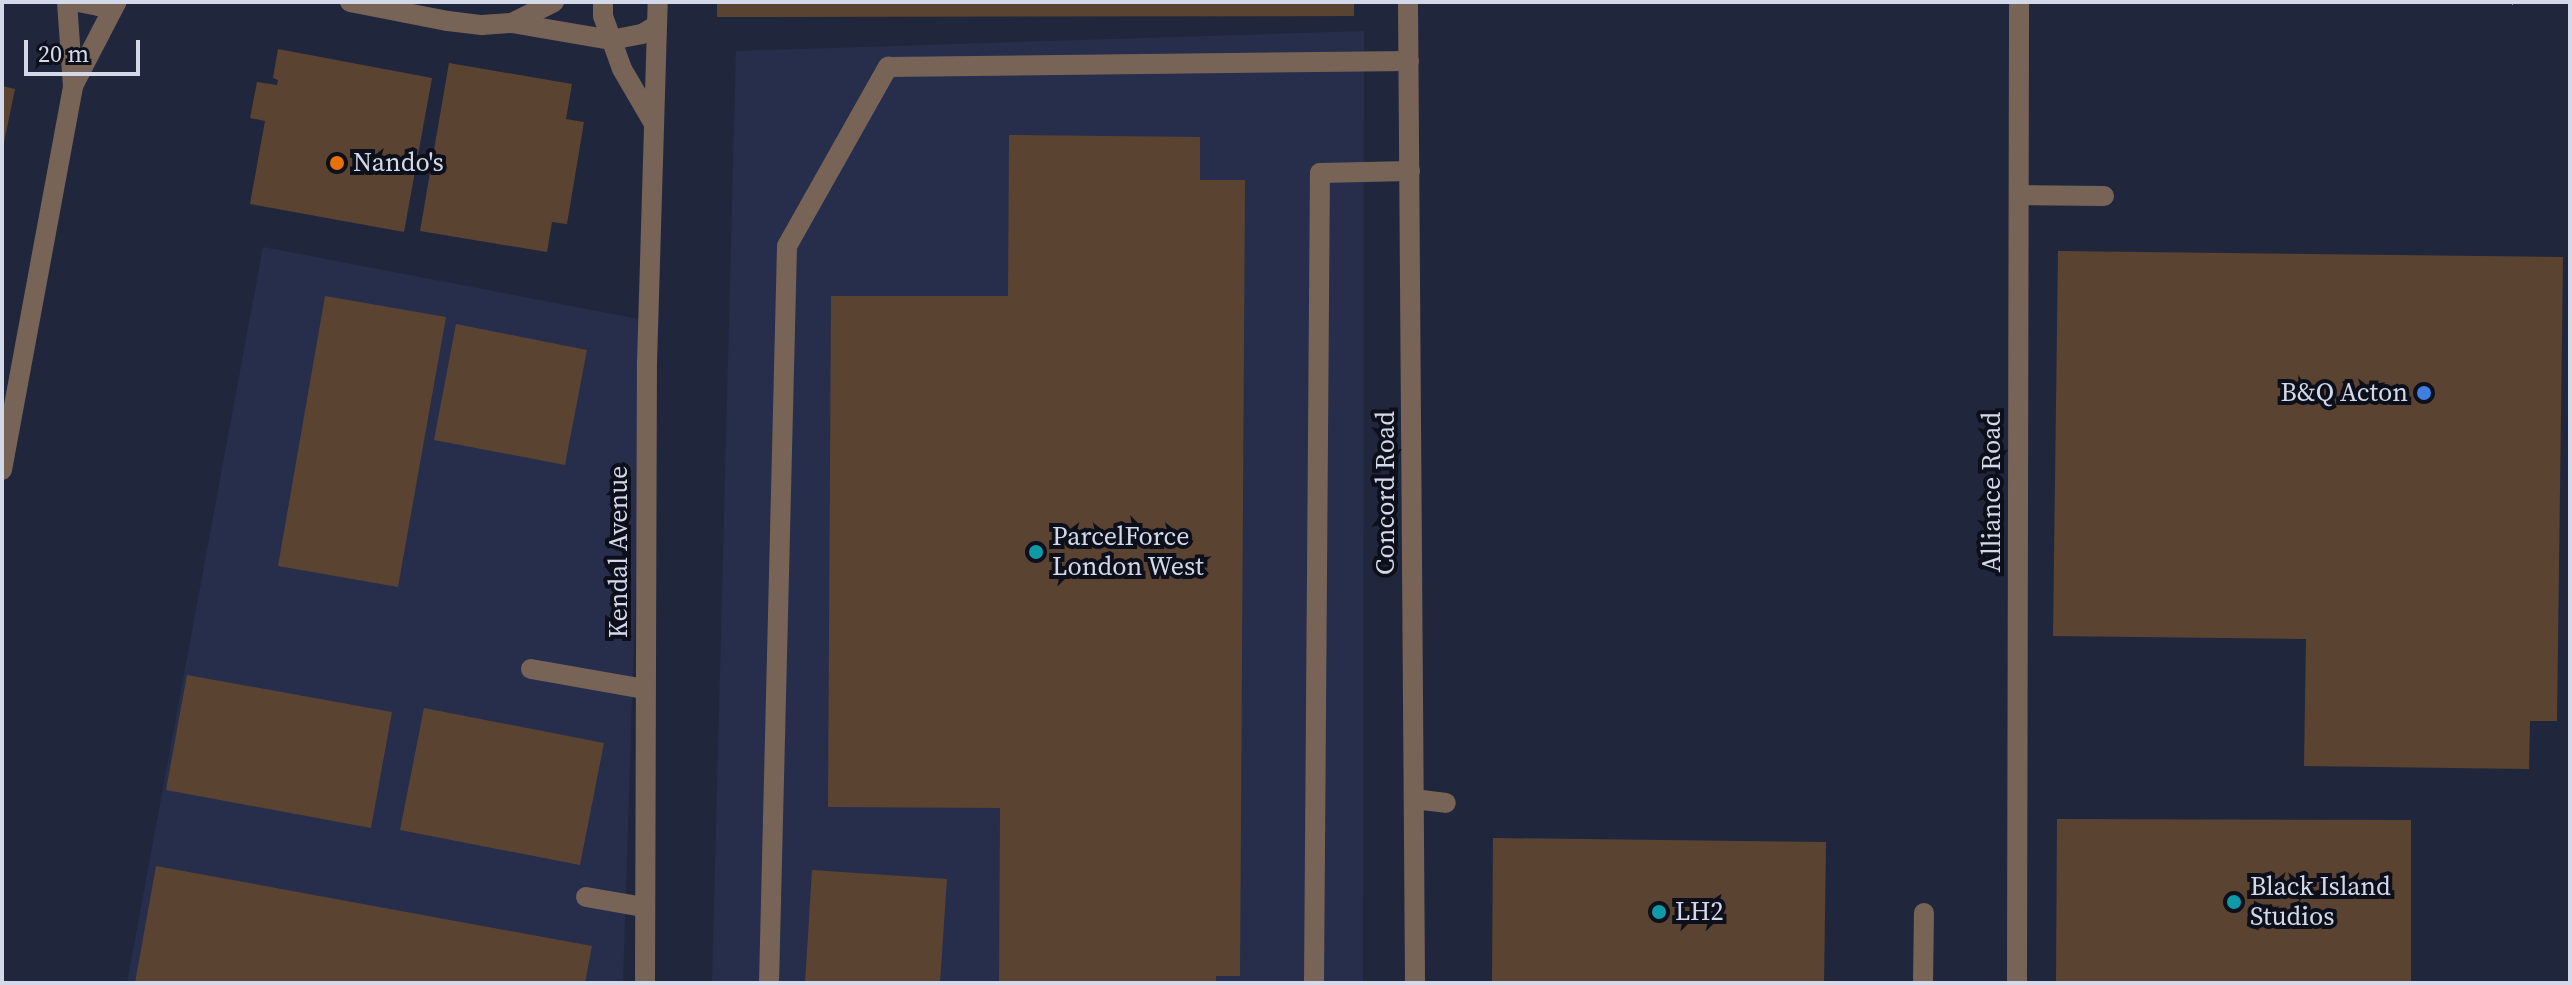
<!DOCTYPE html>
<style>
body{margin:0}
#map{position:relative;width:2572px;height:985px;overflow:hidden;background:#20273d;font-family:"Source Serif 4",serif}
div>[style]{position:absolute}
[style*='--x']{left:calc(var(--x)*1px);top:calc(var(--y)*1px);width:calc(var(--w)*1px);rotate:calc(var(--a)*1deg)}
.built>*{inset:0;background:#262e4b}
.building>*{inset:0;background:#5b4332}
.path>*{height:5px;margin-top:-2.5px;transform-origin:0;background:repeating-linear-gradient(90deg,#7f8497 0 4px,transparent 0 10px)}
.minor>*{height:20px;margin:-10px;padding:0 10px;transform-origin:10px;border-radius:10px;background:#786457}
.dots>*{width:22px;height:22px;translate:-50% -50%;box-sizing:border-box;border:4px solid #0d101a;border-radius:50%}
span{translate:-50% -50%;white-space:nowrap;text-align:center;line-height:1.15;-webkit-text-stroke:8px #0d101a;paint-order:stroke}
.poi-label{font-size:26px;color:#d4d9e9}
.left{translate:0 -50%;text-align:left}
.right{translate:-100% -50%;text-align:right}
.street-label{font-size:26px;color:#d4d9e9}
.frame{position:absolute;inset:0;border:4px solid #d4d9e9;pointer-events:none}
.scale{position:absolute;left:24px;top:40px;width:116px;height:36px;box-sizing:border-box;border:4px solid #d4d9e9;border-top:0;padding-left:10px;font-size:24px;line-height:28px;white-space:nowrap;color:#d4d9e9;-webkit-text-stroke:6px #0d101a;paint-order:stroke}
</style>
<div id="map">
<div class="built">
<div style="clip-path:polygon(1364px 31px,1363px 983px,712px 983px,736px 51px)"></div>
<div style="clip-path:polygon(263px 247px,644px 320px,623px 983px,127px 983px)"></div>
</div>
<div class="building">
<div style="clip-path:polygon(717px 2px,1354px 2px,1354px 16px,717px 17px)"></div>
<div style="clip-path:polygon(278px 49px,432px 78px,404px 232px,250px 204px,265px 121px,250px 118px,257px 82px,277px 85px,278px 80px,273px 78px)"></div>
<div style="clip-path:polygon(449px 63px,572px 84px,566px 119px,584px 122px,567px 224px,552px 222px,547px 252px,420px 231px)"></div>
<div style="clip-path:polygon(2px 86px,15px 89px,3px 147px,2px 147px)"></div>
<div style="clip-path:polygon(1009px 135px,1200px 137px,1200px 180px,1245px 180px,1240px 976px,1216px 976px,1216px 983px,999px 983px,1000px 808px,828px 807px,831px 296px,1008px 296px)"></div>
<div style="clip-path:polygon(2058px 251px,2563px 257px,2557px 721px,2530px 721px,2529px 769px,2304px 766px,2306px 639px,2053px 636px)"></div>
<div style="clip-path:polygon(325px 296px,446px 317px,398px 587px,278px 566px)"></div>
<div style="clip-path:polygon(456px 324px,587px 350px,565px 465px,434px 440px)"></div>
<div style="clip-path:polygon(187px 675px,392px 712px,371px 828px,166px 790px)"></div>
<div style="clip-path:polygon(424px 708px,604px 743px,580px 865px,400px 830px)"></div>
<div style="clip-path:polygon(2057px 819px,2411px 820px,2411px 983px,2056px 983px)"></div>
<div style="clip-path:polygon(1493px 838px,1826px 842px,1824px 983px,1492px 983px)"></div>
<div style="clip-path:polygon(156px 866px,592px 946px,585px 983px,135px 983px)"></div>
<div style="clip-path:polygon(812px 870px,947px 879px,940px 983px,805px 983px)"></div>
</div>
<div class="path">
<div style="--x:2512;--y:2;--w:1;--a:0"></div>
</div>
<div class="minor">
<div style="--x:78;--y:2;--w:21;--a:11"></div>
<div style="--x:99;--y:6;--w:18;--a:-13"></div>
<div style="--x:350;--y:2;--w:100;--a:11"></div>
<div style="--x:448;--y:21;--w:34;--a:7"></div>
<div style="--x:482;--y:25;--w:30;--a:-4"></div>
<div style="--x:512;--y:23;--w:100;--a:9.7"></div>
<div style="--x:611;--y:40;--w:32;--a:-11"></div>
<div style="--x:642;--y:34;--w:17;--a:-31"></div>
<div style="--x:603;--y:2;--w:14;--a:90"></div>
<div style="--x:603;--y:16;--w:56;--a:70.3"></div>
<div style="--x:622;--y:69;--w:61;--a:59.7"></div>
<div style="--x:1408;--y:2;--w:981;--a:89.59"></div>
<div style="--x:512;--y:23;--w:47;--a:-26.6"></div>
<div style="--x:73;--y:86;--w:93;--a:-62.6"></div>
<div style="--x:2019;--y:195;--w:85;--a:0.7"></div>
<div style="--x:2;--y:470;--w:391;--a:-79.5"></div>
<div style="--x:73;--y:86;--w:84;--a:-94.1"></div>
<div style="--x:531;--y:669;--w:116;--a:10"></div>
<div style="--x:1414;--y:799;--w:32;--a:7"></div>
<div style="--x:586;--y:897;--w:59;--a:9.8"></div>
<div style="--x:645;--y:983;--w:620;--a:-89.82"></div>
<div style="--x:647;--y:363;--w:361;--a:-88.3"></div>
<div style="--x:769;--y:983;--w:737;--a:-88.6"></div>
<div style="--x:787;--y:246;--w:206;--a:-60.6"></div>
<div style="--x:888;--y:67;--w:521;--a:-0.66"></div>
<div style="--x:1314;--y:983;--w:810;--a:-89.58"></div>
<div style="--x:1320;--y:173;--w:90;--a:-1.3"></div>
<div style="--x:1923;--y:983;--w:70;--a:-89.2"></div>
<div style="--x:2017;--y:983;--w:981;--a:-89.88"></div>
</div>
<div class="dots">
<div style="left:337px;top:163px;background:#e8710a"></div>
<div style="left:2424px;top:393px;background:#3f7fe0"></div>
<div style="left:1036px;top:552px;background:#0f9aa8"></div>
<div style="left:2234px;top:902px;background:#0f9aa8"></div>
<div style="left:1659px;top:912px;background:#0f9aa8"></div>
</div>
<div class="poi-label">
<span class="left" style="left:353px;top:163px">Nando's</span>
<span class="right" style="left:2408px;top:393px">B&amp;Q Acton</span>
<span class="left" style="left:1052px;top:552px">ParcelForce<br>London West</span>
<span class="left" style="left:2250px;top:902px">Black Island<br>Studios</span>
<span class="left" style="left:1675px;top:912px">LH2</span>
</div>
<div class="street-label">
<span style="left:1992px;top:492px;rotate:-90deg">Alliance Road</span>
<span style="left:1386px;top:493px;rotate:-90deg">Concord Road</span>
<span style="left:619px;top:552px;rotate:-90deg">Kendal Avenue</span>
</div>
<div class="frame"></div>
<div class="scale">20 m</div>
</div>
